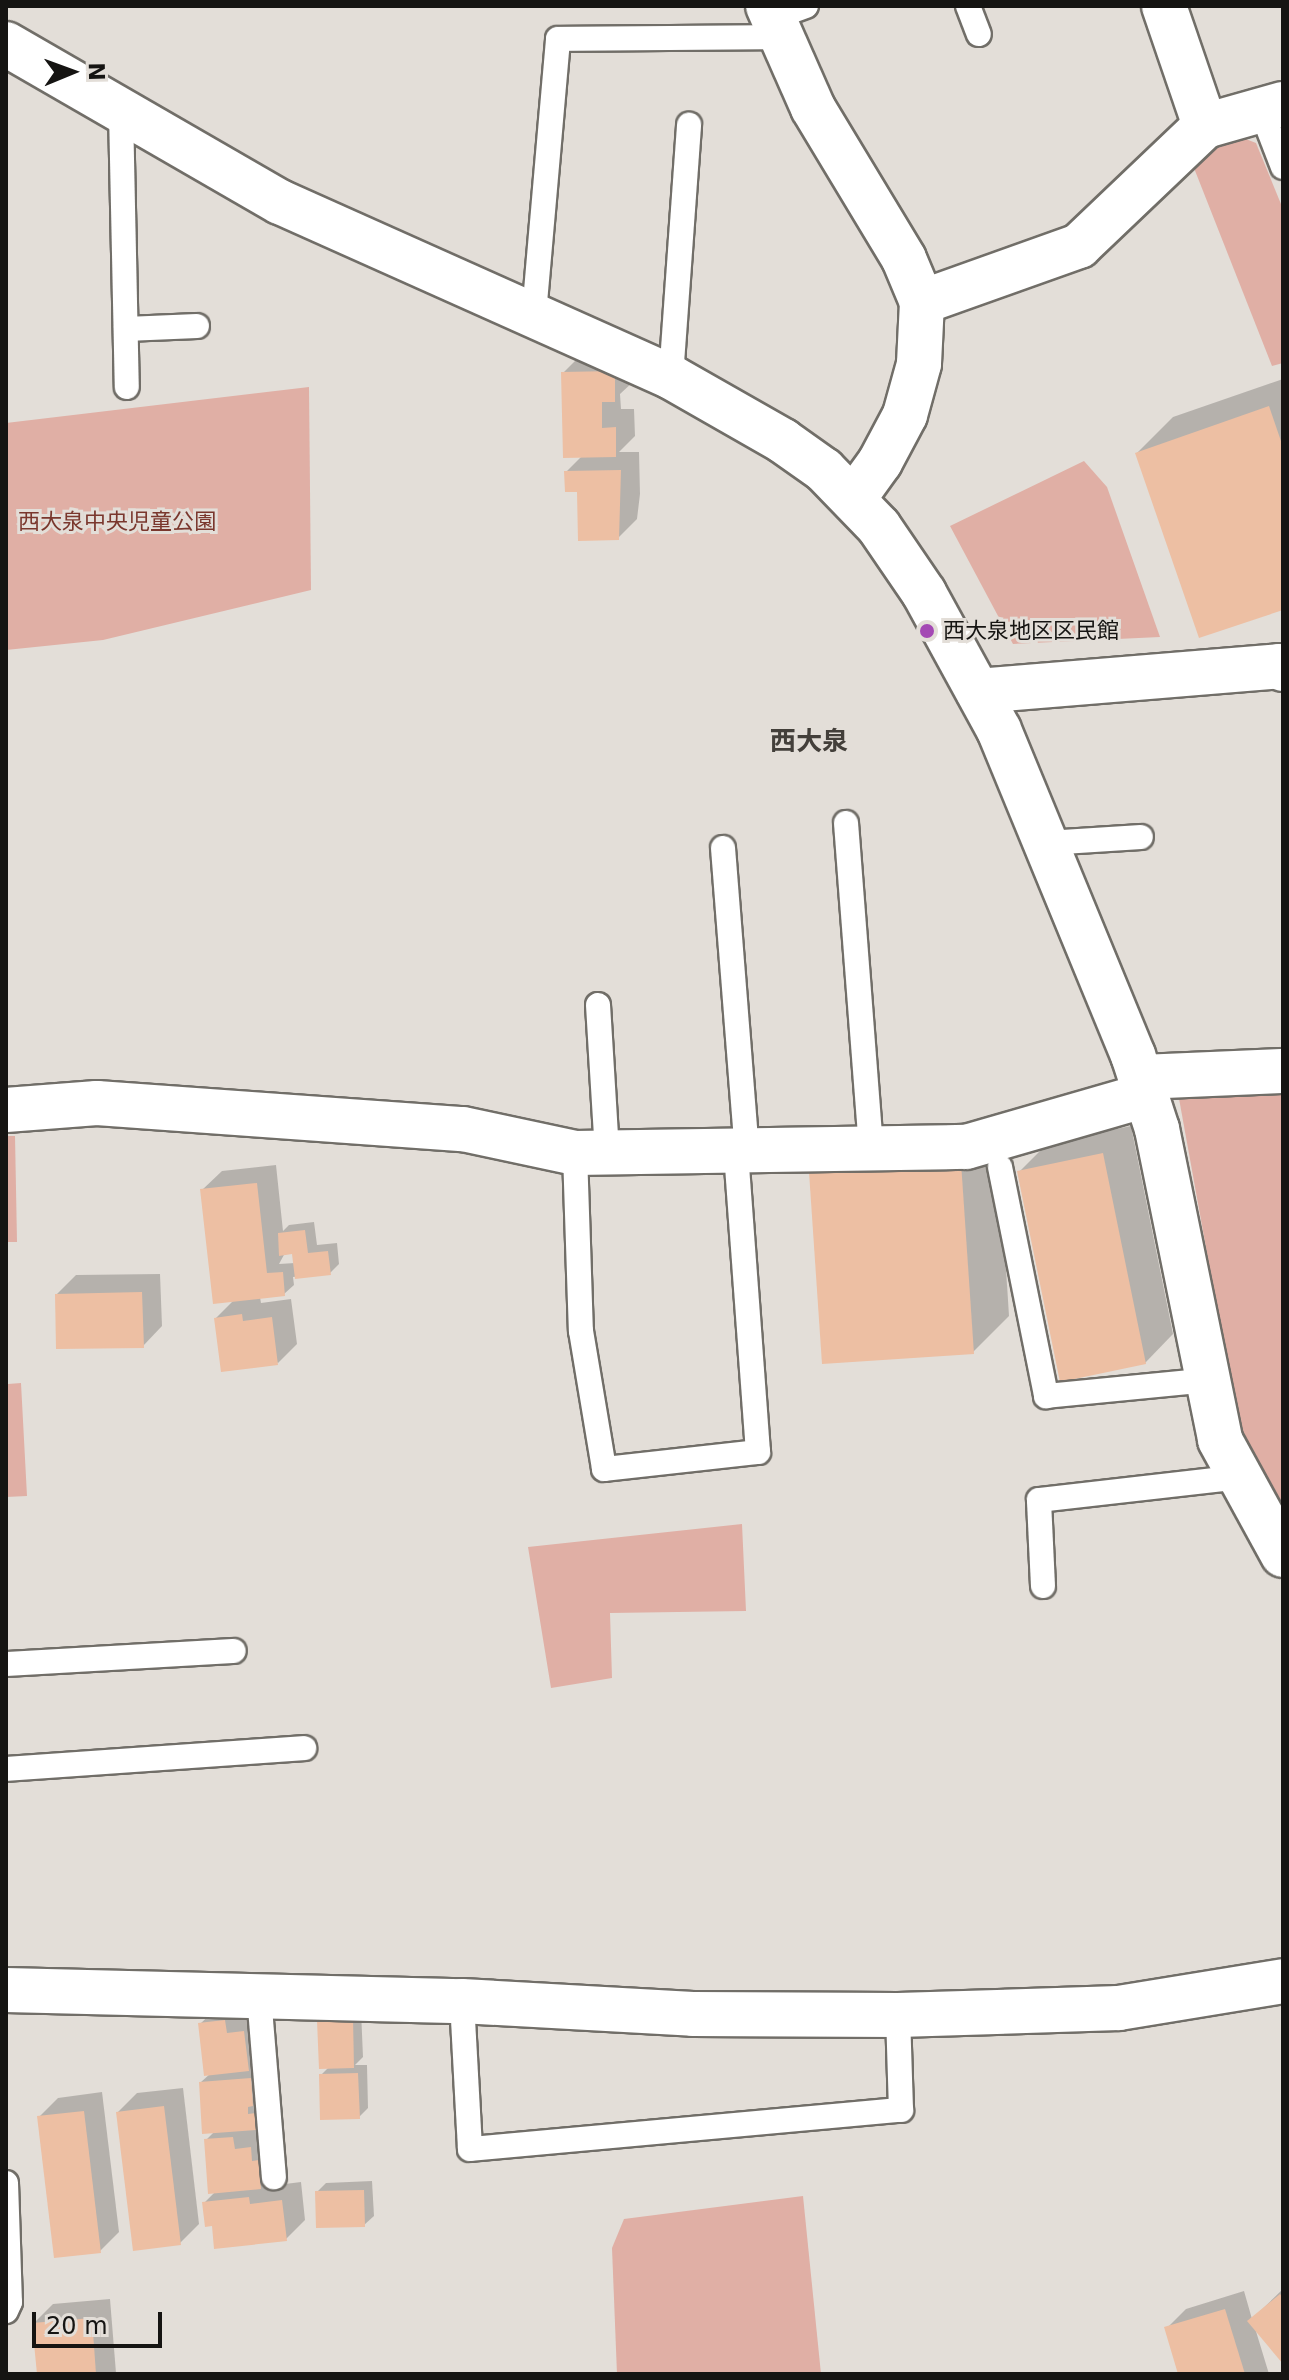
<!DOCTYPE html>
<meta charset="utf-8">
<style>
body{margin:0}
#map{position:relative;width:1289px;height:2380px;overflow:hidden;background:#e3ded8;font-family:"DejaVu Sans","Noto Sans JP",sans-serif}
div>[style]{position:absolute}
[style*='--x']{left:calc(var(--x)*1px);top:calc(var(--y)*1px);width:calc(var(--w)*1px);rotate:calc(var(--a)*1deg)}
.green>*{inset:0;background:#e0afa5}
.shadow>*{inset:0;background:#0003}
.building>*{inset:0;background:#edbfa3}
.roads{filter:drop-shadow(2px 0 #716e68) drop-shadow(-2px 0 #716e68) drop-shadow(0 2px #716e68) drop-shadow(0 -2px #716e68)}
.lane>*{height:24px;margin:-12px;padding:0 12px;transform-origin:12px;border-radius:12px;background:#fff}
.street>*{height:44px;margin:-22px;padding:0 22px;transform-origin:22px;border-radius:22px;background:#fff}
.dots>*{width:22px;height:22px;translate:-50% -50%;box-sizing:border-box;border:4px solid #e3ded8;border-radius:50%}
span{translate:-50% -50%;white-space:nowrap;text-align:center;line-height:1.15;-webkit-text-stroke:6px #e3ded8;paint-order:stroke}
.park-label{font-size:22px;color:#7a372d}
.poi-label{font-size:22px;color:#151412}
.left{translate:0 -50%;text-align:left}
.quarter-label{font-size:26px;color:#433f3a;font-weight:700}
.frame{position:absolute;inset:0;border:8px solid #151412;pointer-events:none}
.north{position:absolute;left:32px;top:32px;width:80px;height:80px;-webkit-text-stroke:6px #e3ded8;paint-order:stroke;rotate:89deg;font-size:22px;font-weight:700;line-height:32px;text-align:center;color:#151412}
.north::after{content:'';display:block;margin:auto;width:28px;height:36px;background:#151412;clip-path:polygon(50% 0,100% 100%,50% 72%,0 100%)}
.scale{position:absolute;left:32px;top:2312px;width:130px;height:36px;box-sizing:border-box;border:4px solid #151412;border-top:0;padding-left:10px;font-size:24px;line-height:28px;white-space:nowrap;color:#151412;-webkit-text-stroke:6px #e3ded8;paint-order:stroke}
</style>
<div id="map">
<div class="green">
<div style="clip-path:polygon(1238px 136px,1256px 143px,1283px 209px,1283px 363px,1272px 366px,1192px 163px,1215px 144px)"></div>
<div style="clip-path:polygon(309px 387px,311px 590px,103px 640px,6px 650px,6px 423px)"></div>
<div style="clip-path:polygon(1084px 461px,1107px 487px,1160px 637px,1013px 644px,950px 526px)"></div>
<div style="clip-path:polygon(1283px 1091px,1283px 1507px,1240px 1435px,1178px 1093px)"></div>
<div style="clip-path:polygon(6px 1136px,15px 1136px,17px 1242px,6px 1242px)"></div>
<div style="clip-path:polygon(6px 1266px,8px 1384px,21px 1383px,27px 1496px,6px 1497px)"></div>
<div style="clip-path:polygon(742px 1524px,746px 1611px,610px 1613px,612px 1678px,551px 1688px,528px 1547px)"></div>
<div style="clip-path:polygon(803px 2196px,821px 2374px,617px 2374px,612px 2248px,624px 2219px)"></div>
</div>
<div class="shadow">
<div style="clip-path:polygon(582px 354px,634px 381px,620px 394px,621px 409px,634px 409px,635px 436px,619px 452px,639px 452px,640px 494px,637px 519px,618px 538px,566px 472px,582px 456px,563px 373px)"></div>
<div style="clip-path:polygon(1283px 379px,1283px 607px,1137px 453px,1173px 417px)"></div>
<div style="clip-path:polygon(1131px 1126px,1173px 1334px,1145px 1363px,1020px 1171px,1048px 1143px)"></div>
<div style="clip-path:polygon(997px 1127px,1009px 1316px,973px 1352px,811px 1173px,847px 1137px)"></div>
<div style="clip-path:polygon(evenodd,276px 1165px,283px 1231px,289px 1225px,314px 1222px,317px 1245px,337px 1243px,339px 1264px,330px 1273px,293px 1277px,294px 1285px,284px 1294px,260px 1297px,261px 1303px,291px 1299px,297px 1344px,278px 1363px,216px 1318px,235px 1299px,202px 1190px,222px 1171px,276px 1165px,294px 1252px,295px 1263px,279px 1264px,285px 1253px,294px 1252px)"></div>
<div style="clip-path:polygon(160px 1274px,162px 1326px,143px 1346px,57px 1294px,76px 1275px)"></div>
<div style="clip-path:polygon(220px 2005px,263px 2013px,276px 2109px,254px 2130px,270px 2129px,269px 2186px,301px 2182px,305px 2220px,286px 2239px,214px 2224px,204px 2203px,216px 2191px,206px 2140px,215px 2131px,201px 2082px,211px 2073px,200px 2024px)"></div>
<div style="clip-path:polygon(361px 2010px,363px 2057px,355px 2065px,367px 2065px,368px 2108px,359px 2117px,321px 2075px,329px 2067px,319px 2020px,328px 2011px)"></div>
<div style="clip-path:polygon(183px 2088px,199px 2224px,180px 2243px,118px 2112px,137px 2093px)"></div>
<div style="clip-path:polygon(102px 2092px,119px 2232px,100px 2251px,39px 2117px,58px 2098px)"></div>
<div style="clip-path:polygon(372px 2181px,374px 2216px,364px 2225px,317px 2192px,326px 2183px)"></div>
<div style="clip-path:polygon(1283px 2289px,1283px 2361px,1255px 2328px,1269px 2374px,1180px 2374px,1167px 2328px,1186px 2309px,1244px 2291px,1252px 2319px)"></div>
<div style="clip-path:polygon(110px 2299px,116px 2373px,39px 2374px,34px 2323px,53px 2304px)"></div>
</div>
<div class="building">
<div style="clip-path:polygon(615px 371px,615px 402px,602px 402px,602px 428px,616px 427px,616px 457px,563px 458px,561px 372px)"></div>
<div style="clip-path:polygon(1269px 406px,1283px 447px,1283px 610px,1199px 638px,1135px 453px)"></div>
<div style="clip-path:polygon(621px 470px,619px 540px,578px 541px,577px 492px,565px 492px,564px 471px)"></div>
<div style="clip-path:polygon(1103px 1153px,1146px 1364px,1060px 1382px,1017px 1171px)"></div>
<div style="clip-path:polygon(961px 1162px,974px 1354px,822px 1364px,809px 1172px)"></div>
<div style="clip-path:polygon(257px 1183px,267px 1273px,283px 1272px,285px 1296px,213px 1304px,200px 1189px)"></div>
<div style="clip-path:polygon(305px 1230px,308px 1253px,328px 1251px,331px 1275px,295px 1279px,292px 1254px,279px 1256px,278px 1233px)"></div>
<div style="clip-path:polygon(142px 1292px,144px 1348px,56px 1349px,55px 1294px)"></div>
<div style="clip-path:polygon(242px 1314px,243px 1321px,272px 1317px,278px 1365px,221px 1372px,214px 1318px)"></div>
<div style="clip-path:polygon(353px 2018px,354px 2068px,319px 2069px,317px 2020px)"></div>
<div style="clip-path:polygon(225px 2020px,227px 2033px,244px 2031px,249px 2071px,204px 2076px,198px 2023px)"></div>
<div style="clip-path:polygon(358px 2073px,360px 2119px,320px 2120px,319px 2074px)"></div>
<div style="clip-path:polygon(251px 2078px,253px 2106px,248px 2107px,248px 2114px,256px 2113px,257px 2130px,202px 2134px,199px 2082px)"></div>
<div style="clip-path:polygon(164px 2106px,181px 2245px,133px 2251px,116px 2112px)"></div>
<div style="clip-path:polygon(84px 2111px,101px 2253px,54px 2258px,37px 2116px)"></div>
<div style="clip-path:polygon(233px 2137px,235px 2149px,251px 2147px,252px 2161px,259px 2160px,261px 2189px,208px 2194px,204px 2139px)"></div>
<div style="clip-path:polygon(364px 2190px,365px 2227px,316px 2228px,315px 2191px)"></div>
<div style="clip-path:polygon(249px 2197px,250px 2204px,282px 2200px,287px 2241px,214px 2249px,212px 2226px,205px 2227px,202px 2202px)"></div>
<div style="clip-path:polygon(1280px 2294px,1283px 2298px,1283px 2364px,1247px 2321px)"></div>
<div style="clip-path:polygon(1225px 2309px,1245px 2374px,1178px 2374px,1164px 2327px)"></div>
<div style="clip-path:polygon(92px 2318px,96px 2374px,37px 2374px,32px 2323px)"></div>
</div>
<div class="roads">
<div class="lane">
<div style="--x:968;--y:6;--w:30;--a:69"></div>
<div style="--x:773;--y:18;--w:35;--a:-20"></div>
<div style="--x:1261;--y:110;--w:61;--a:68.9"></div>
<div style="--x:121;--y:111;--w:276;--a:88.8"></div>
<div style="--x:534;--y:314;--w:276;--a:-85"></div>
<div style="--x:558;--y:39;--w:223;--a:-0.5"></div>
<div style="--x:126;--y:329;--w:71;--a:-2.4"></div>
<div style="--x:671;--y:377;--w:253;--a:-85.9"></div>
<div style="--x:846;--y:823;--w:327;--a:85.6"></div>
<div style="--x:1047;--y:843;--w:94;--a:-3.7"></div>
<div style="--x:723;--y:848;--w:303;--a:85.5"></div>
<div style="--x:598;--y:1005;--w:148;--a:86.5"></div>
<div style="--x:575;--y:1153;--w:178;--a:88.1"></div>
<div style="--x:581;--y:1331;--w:140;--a:80.5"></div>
<div style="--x:604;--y:1469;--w:155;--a:-6.3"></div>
<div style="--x:758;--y:1452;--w:303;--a:-94.2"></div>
<div style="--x:1000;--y:1167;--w:234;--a:78.6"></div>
<div style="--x:1046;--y:1396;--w:164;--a:-5.6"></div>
<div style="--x:1043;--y:1586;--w:86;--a:-92.7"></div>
<div style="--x:1039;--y:1500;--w:202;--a:-6.5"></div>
<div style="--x:6;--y:1664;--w:228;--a:-3.3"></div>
<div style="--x:6;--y:1769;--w:299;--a:-4"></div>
<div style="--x:259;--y:1996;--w:182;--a:85.3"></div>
<div style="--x:462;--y:2001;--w:148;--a:86.9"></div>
<div style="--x:470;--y:2149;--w:433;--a:-5.2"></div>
<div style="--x:901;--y:2110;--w:95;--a:-91.8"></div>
<div style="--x:6;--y:2183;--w:119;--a:88.1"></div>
<div style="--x:10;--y:2302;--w:10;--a:114"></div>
</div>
<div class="street">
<div style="--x:768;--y:6;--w:111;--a:66.2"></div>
<div style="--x:813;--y:108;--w:176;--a:58.9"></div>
<div style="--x:904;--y:259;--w:47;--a:67.3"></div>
<div style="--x:922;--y:302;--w:62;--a:92.8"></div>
<div style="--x:919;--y:364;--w:53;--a:105.4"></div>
<div style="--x:905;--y:415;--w:53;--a:118"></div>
<div style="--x:880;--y:462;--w:44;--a:125.8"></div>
<div style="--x:1164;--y:6;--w:127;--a:71.1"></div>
<div style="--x:6;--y:44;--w:316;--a:30"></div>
<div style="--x:280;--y:202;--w:428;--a:24.1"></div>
<div style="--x:671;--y:377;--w:129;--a:29.7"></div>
<div style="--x:783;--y:441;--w:50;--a:35.3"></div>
<div style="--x:824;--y:470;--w:79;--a:46"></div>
<div style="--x:879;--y:527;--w:80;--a:55.7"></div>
<div style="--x:924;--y:593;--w:156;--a:61.3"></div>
<div style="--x:999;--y:730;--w:352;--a:67.6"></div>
<div style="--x:1133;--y:1055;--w:78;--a:72"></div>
<div style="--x:1157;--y:1129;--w:317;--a:78.5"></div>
<div style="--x:1220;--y:1440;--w:131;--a:61.3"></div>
<div style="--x:922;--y:302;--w:167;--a:-19.6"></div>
<div style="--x:1079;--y:246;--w:174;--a:-43.6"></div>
<div style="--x:1205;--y:126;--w:81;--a:-15.8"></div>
<div style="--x:978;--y:691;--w:302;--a:-4.7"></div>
<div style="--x:1279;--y:666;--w:5;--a:37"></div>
<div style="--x:1140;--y:1077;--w:143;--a:-2.4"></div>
<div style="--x:6;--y:1110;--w:91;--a:-4.4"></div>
<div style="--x:97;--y:1103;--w:367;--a:4.1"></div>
<div style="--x:463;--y:1129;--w:115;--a:12.1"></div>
<div style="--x:575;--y:1153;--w:391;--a:-0.9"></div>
<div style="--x:966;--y:1147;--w:187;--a:-16.1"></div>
<div style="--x:6;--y:1990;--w:456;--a:1.4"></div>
<div style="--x:462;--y:2001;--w:231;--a:3.2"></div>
<div style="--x:693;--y:2014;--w:205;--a:0.3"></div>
<div style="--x:898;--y:2015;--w:221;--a:-1.8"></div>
<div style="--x:1119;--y:2008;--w:166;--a:-9.3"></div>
</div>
</div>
<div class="dots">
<div style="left:927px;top:631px;background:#a449b4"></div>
</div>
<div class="park-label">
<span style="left:117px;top:522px">西大泉中央児童公園</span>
</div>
<div class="poi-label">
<span class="left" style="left:943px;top:631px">西大泉地区区民館</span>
</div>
<div class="quarter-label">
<span style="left:809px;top:742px">西大泉</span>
</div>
<div class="frame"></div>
<div class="north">N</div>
<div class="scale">20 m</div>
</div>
